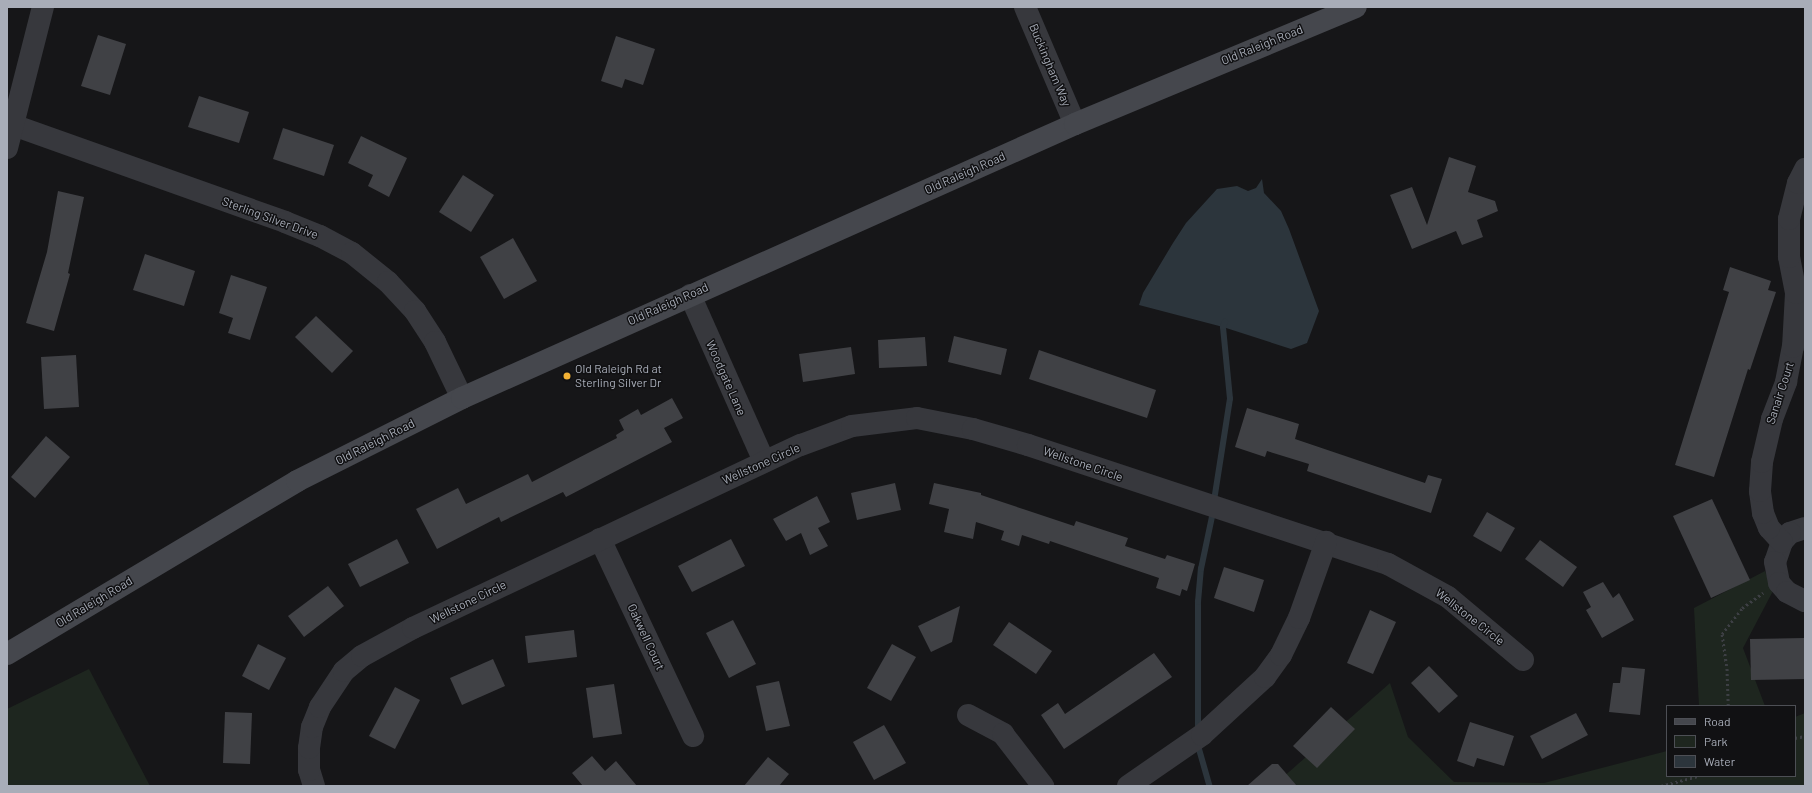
<!DOCTYPE html>
<style>
body{margin:0}
#map{position:relative;width:1812px;height:793px;overflow:hidden;background:#161618;font-family:Barlow,sans-serif}
div>[style]{position:absolute}
[style*='--x']{left:calc(var(--x)*1px);top:calc(var(--y)*1px);width:calc(var(--w)*1px);rotate:calc(var(--a)*1deg)}
.green>*{inset:0;background:#1e261f}
.water>*{inset:0;background:#2c353c}
.stream>*{height:5.5px;margin:-2.75px;padding:0 2.75px;transform-origin:2.75px;border-radius:2.75px;background:#2c353c}
.building>*{inset:0;background:#404145}
.path>*{height:2.5px;margin-top:-1.25px;transform-origin:0;background:repeating-linear-gradient(90deg,#3d3f44 0 2px,transparent 0 5px)}
.street>*{height:22px;margin:-11px;padding:0 11px;transform-origin:11px;border-radius:11px;background:#37383d}
.secondary>*{height:22px;margin:-11px;padding:0 11px;transform-origin:11px;border-radius:11px;background:#45474d}
.dots>*{width:11px;height:11px;translate:-50% -50%;box-sizing:border-box;border:2px solid #111113;border-radius:50%}
span{translate:-50% -50%;white-space:nowrap;text-align:center;line-height:1.15;-webkit-text-stroke:3px #111113;paint-order:stroke}
.street-label{font-size:12px;color:#a8adb8}
.poi-label{font-size:12px;color:#a8adb8}
.left{translate:0 -50%;text-align:left}
.frame{position:absolute;inset:0;border:8px solid #a8adb8;pointer-events:none}
.legend{position:absolute;left:1666px;top:705px;width:130px;height:72px;box-sizing:border-box;background:#111113;border:1px solid #4d4f55;margin:0;padding:5px 7px;list-style:none;font-size:12px;color:#a8adb8}
.legend li{display:flex;align-items:center;gap:8px;height:20px}
.legend b{width:20px;border:1px solid #4d4f55}
</style>
<div id="map">
<div class="green">
<div style="clip-path:polygon(1765px 571px,1773px 591px,1743px 648px,1765px 706px,1699px 706px,1694px 608px)"></div>
<div style="clip-path:polygon(89px 669px,150px 786px,7px 786px,7px 709px)"></div>
<div style="clip-path:polygon(1390px 683px,1408px 737px,1454px 782px,1544px 783px,1667px 751px,1667px 776px,1795px 776px,1795px 717px,1805px 713px,1805px 786px,1273px 786px)"></div>
</div>
<div class="water">
<div style="clip-path:polygon(1262px 179px,1264px 193px,1281px 211px,1289px 229px,1319px 311px,1307px 343px,1291px 349px,1223px 327px,1139px 305px,1143px 293px,1173px 243px,1186px 223px,1217px 189px,1237px 186px,1248px 191px,1256px 188px)"></div>
</div>
<div class="stream">
<div style="--x:1214;--y:501;--w:103;--a:-81.1"></div>
<div style="--x:1230;--y:399;--w:72;--a:-95.6"></div>
<div style="--x:1223;--y:327;--w:5;--a:-68"></div>
<div style="--x:1198;--y:730;--w:128;--a:-90"></div>
<div style="--x:1198;--y:602;--w:33;--a:-85"></div>
<div style="--x:1201;--y:569;--w:58;--a:-78.1"></div>
<div style="--x:1198;--y:744;--w:44;--a:74.1"></div>
</div>
<div class="building">
<div style="clip-path:polygon(98px 35px,126px 44px,110px 95px,81px 86px)"></div>
<div style="clip-path:polygon(616px 36px,655px 49px,643px 85px,625px 79px,622px 88px,601px 81px)"></div>
<div style="clip-path:polygon(199px 96px,249px 112px,239px 143px,188px 127px)"></div>
<div style="clip-path:polygon(283px 128px,334px 145px,324px 176px,273px 159px)"></div>
<div style="clip-path:polygon(361px 136px,407px 158px,389px 197px,368px 186px,373px 175px,348px 163px)"></div>
<div style="clip-path:polygon(1449px 157px,1476px 166px,1468px 192px,1495px 201px,1498px 211px,1477px 220px,1483px 237px,1462px 245px,1456px 231px,1412px 249px,1390px 195px,1412px 187px,1427px 225px)"></div>
<div style="clip-path:polygon(463px 175px,494px 195px,471px 232px,439px 212px)"></div>
<div style="clip-path:polygon(58px 191px,84px 197px,68px 273px,70px 274px,54px 331px,26px 323px,47px 252px)"></div>
<div style="clip-path:polygon(513px 238px,537px 281px,504px 299px,480px 257px)"></div>
<div style="clip-path:polygon(145px 254px,195px 271px,184px 306px,133px 290px)"></div>
<div style="clip-path:polygon(1730px 267px,1771px 281px,1768px 290px,1776px 292px,1750px 370px,1748px 369px,1714px 477px,1675px 465px,1729px 292px,1723px 290px)"></div>
<div style="clip-path:polygon(231px 275px,267px 287px,250px 340px,228px 333px,233px 318px,219px 313px)"></div>
<div style="clip-path:polygon(316px 316px,353px 351px,332px 373px,295px 337px)"></div>
<div style="clip-path:polygon(954px 336px,1007px 349px,1001px 375px,948px 362px)"></div>
<div style="clip-path:polygon(925px 337px,927px 366px,879px 368px,878px 340px)"></div>
<div style="clip-path:polygon(851px 347px,855px 374px,803px 382px,799px 354px)"></div>
<div style="clip-path:polygon(1039px 350px,1156px 390px,1147px 418px,1029px 379px)"></div>
<div style="clip-path:polygon(76px 355px,79px 407px,44px 409px,41px 357px)"></div>
<div style="clip-path:polygon(672px 398px,683px 418px,664px 428px,672px 442px,566px 497px,563px 492px,501px 522px,499px 517px,437px 549px,416px 509px,458px 488px,466px 504px,528px 474px,532px 482px,617px 438px,616px 435px,624px 430px,619px 420px,638px 409px,641px 415px)"></div>
<div style="clip-path:polygon(1247px 408px,1299px 424px,1295px 439px,1425px 483px,1428px 475px,1442px 479px,1431px 513px,1307px 471px,1309px 464px,1267px 451px,1265px 457px,1235px 447px)"></div>
<div style="clip-path:polygon(46px 436px,70px 457px,35px 498px,11px 477px)"></div>
<div style="clip-path:polygon(895px 483px,901px 510px,857px 520px,851px 493px)"></div>
<div style="clip-path:polygon(934px 483px,981px 493px,981px 495px,1074px 526px,1076px 521px,1128px 538px,1125px 546px,1165px 559px,1167px 555px,1195px 564px,1187px 591px,1182px 589px,1180px 596px,1156px 588px,1159px 578px,1050px 541px,1049px 544px,1022px 535px,1019px 546px,1001px 540px,1004px 531px,976px 522px,973px 539px,944px 532px,949px 509px,929px 504px)"></div>
<div style="clip-path:polygon(817px 496px,830px 522px,818px 528px,828px 546px,810px 555px,801px 533px,786px 541px,773px 519px)"></div>
<div style="clip-path:polygon(1712px 499px,1750px 580px,1711px 598px,1673px 516px)"></div>
<div style="clip-path:polygon(1487px 512px,1515px 528px,1501px 552px,1473px 536px)"></div>
<div style="clip-path:polygon(397px 539px,409px 563px,360px 587px,348px 564px)"></div>
<div style="clip-path:polygon(731px 539px,745px 566px,692px 592px,678px 566px)"></div>
<div style="clip-path:polygon(1540px 540px,1577px 567px,1563px 587px,1525px 559px)"></div>
<div style="clip-path:polygon(1224px 567px,1264px 580px,1254px 612px,1214px 598px)"></div>
<div style="clip-path:polygon(1603px 582px,1613px 598px,1619px 593px,1634px 620px,1602px 638px,1586px 610px,1591px 607px,1583px 592px)"></div>
<div style="clip-path:polygon(328px 586px,344px 606px,304px 637px,288px 616px)"></div>
<div style="clip-path:polygon(960px 606px,952px 642px,931px 652px,918px 626px)"></div>
<div style="clip-path:polygon(1370px 610px,1396px 622px,1373px 674px,1347px 663px)"></div>
<div style="clip-path:polygon(733px 620px,756px 664px,729px 678px,706px 633px)"></div>
<div style="clip-path:polygon(1009px 622px,1052px 651px,1036px 674px,993px 645px)"></div>
<div style="clip-path:polygon(574px 630px,577px 657px,528px 663px,525px 636px)"></div>
<div style="clip-path:polygon(1805px 638px,1805px 679px,1751px 680px,1750px 639px)"></div>
<div style="clip-path:polygon(258px 644px,286px 658px,269px 690px,242px 676px)"></div>
<div style="clip-path:polygon(892px 644px,916px 657px,891px 701px,867px 688px)"></div>
<div style="clip-path:polygon(1154px 653px,1172px 677px,1064px 749px,1041px 715px,1058px 703px,1065px 714px)"></div>
<div style="clip-path:polygon(493px 659px,505px 686px,462px 705px,450px 678px)"></div>
<div style="clip-path:polygon(1429px 666px,1458px 696px,1439px 713px,1411px 683px)"></div>
<div style="clip-path:polygon(1622px 667px,1645px 669px,1640px 715px,1609px 712px,1613px 683px,1620px 683px)"></div>
<div style="clip-path:polygon(779px 681px,790px 726px,766px 731px,756px 686px)"></div>
<div style="clip-path:polygon(614px 684px,622px 734px,593px 738px,586px 688px)"></div>
<div style="clip-path:polygon(395px 687px,420px 700px,395px 749px,369px 736px)"></div>
<div style="clip-path:polygon(1331px 707px,1355px 729px,1317px 768px,1293px 746px)"></div>
<div style="clip-path:polygon(225px 712px,252px 713px,250px 764px,223px 763px)"></div>
<div style="clip-path:polygon(1576px 713px,1588px 735px,1542px 759px,1530px 736px)"></div>
<div style="clip-path:polygon(1470px 722px,1514px 736px,1504px 766px,1477px 758px,1474px 767px,1457px 761px)"></div>
<div style="clip-path:polygon(884px 725px,906px 763px,874px 780px,853px 742px)"></div>
<div style="clip-path:polygon(592px 756px,605px 771px,616px 761px,637px 786px,583px 786px,572px 773px)"></div>
<div style="clip-path:polygon(768px 757px,789px 774px,779px 786px,744px 786px)"></div>
<div style="clip-path:polygon(1272px 764px,1278px 764px,1297px 786px,1247px 786px)"></div>
</div>
<div class="path">
<div style="--x:1728;--y:706;--w:35;--a:-92"></div>
<div style="--x:1727;--y:671;--w:37;--a:-98"></div>
<div style="--x:1722;--y:634;--w:33;--a:-52"></div>
<div style="--x:1742;--y:608;--w:26;--a:-36"></div>
<div style="--x:1795;--y:738;--w:10;--a:-11"></div>
<div style="--x:1661;--y:786;--w:38;--a:-15"></div>
</div>
<div class="street">
<div style="--x:1025;--y:7;--w:127;--a:66.9"></div>
<div style="--x:13;--y:125;--w:289;--a:19.6"></div>
<div style="--x:285;--y:222;--w:38;--a:22"></div>
<div style="--x:320;--y:236;--w:36;--a:28"></div>
<div style="--x:352;--y:253;--w:46;--a:38.9"></div>
<div style="--x:388;--y:282;--w:40;--a:47"></div>
<div style="--x:415;--y:311;--w:37;--a:57"></div>
<div style="--x:435;--y:342;--w:62;--a:64.3"></div>
<div style="--x:7;--y:148;--w:146;--a:-75.7"></div>
<div style="--x:690;--y:295;--w:182;--a:66"></div>
<div style="--x:1805;--y:528;--w:16;--a:162"></div>
<div style="--x:1790;--y:533;--w:12;--a:132"></div>
<div style="--x:1782;--y:542;--w:21;--a:109"></div>
<div style="--x:1775;--y:562;--w:21;--a:79"></div>
<div style="--x:1779;--y:583;--w:12;--a:48"></div>
<div style="--x:1787;--y:592;--w:20;--a:27"></div>
<div style="--x:600;--y:539;--w:218;--a:64.7"></div>
<div style="--x:1782;--y:542;--w:19;--a:-133"></div>
<div style="--x:1769;--y:528;--w:16;--a:-112"></div>
<div style="--x:1763;--y:513;--w:22;--a:-98"></div>
<div style="--x:1760;--y:491;--w:29;--a:-86"></div>
<div style="--x:1762;--y:462;--w:44;--a:-76.9"></div>
<div style="--x:1772;--y:419;--w:40;--a:-69"></div>
<div style="--x:1786;--y:382;--w:36;--a:-79"></div>
<div style="--x:1793;--y:347;--w:54;--a:-86.8"></div>
<div style="--x:1796;--y:293;--w:37;--a:-101"></div>
<div style="--x:1789;--y:257;--w:38;--a:-90"></div>
<div style="--x:1789;--y:219;--w:37;--a:-76"></div>
<div style="--x:1798;--y:183;--w:16;--a:-63"></div>
<div style="--x:968;--y:715;--w:40;--a:28"></div>
<div style="--x:1003;--y:734;--w:66;--a:52.4"></div>
<div style="--x:314;--y:786;--w:17;--a:-107"></div>
<div style="--x:309;--y:770;--w:22;--a:-90"></div>
<div style="--x:309;--y:748;--w:21;--a:-82"></div>
<div style="--x:312;--y:727;--w:22;--a:-68"></div>
<div style="--x:320;--y:707;--w:43;--a:-56.3"></div>
<div style="--x:344;--y:671;--w:23;--a:-40"></div>
<div style="--x:362;--y:656;--w:58;--a:-28.8"></div>
<div style="--x:413;--y:628;--w:429;--a:-25.3"></div>
<div style="--x:801;--y:445;--w:54;--a:-20.4"></div>
<div style="--x:852;--y:426;--w:65;--a:-7"></div>
<div style="--x:917;--y:418;--w:57;--a:11.1"></div>
<div style="--x:973;--y:429;--w:57;--a:16.2"></div>
<div style="--x:1028;--y:445;--w:379;--a:18.3"></div>
<div style="--x:1388;--y:564;--w:68;--a:28.8"></div>
<div style="--x:1448;--y:597;--w:98;--a:40"></div>
<div style="--x:1128;--y:786;--w:90;--a:-34.6"></div>
<div style="--x:1202;--y:735;--w:86;--a:-42.6"></div>
<div style="--x:1265;--y:677;--w:27;--a:-54"></div>
<div style="--x:1281;--y:655;--w:41;--a:-64.1"></div>
<div style="--x:1299;--y:618;--w:81;--a:-70.4"></div>
</div>
<div class="secondary">
<div style="--x:7;--y:654;--w:338;--a:-30.8"></div>
<div style="--x:297;--y:481;--w:185;--a:-26.7"></div>
<div style="--x:462;--y:398;--w:671;--a:-24.08"></div>
<div style="--x:1075;--y:124;--w:304;--a:-22.6"></div>
</div>
<div class="dots">
<div style="left:567px;top:376px;background:#f2b134"></div>
</div>
<div class="street-label">
<span style="left:1262px;top:45px;rotate:-22deg">Old Raleigh Road</span>
<span style="left:1050px;top:65px;rotate:67deg">Buckingham Way</span>
<span style="left:965px;top:173px;rotate:-24deg">Old Raleigh Road</span>
<span style="left:270px;top:218px;rotate:20deg">Sterling Silver Drive</span>
<span style="left:668px;top:304px;rotate:-24deg">Old Raleigh Road</span>
<span style="left:726px;top:378px;rotate:66deg">Woodgate Lane</span>
<span style="left:1780px;top:393px;rotate:-72deg">Sanair Court</span>
<span style="left:375px;top:442px;rotate:-27deg">Old Raleigh Road</span>
<span style="left:761px;top:464px;rotate:-24deg">Wellstone Circle</span>
<span style="left:1083px;top:464px;rotate:19deg">Wellstone Circle</span>
<span style="left:94px;top:602px;rotate:-31deg">Old Raleigh Road</span>
<span style="left:468px;top:602px;rotate:-26deg">Wellstone Circle</span>
<span style="left:1470px;top:617px;rotate:38deg">Wellstone Circle</span>
<span style="left:646px;top:637px;rotate:65deg">Oakwell Court</span>
</div>
<div class="poi-label">
<span class="left" style="left:575px;top:376px">Old Raleigh Rd at<br>Sterling Silver Dr</span>
</div>
<div class="frame"></div>
<ul class="legend">
<li><b style="height:5px;background:#45474d"></b>Road</li>
<li><b style="height:11px;background:#1e261f"></b>Park</li>
<li><b style="height:11px;background:#2c353c"></b>Water</li>
</ul>
</div>
